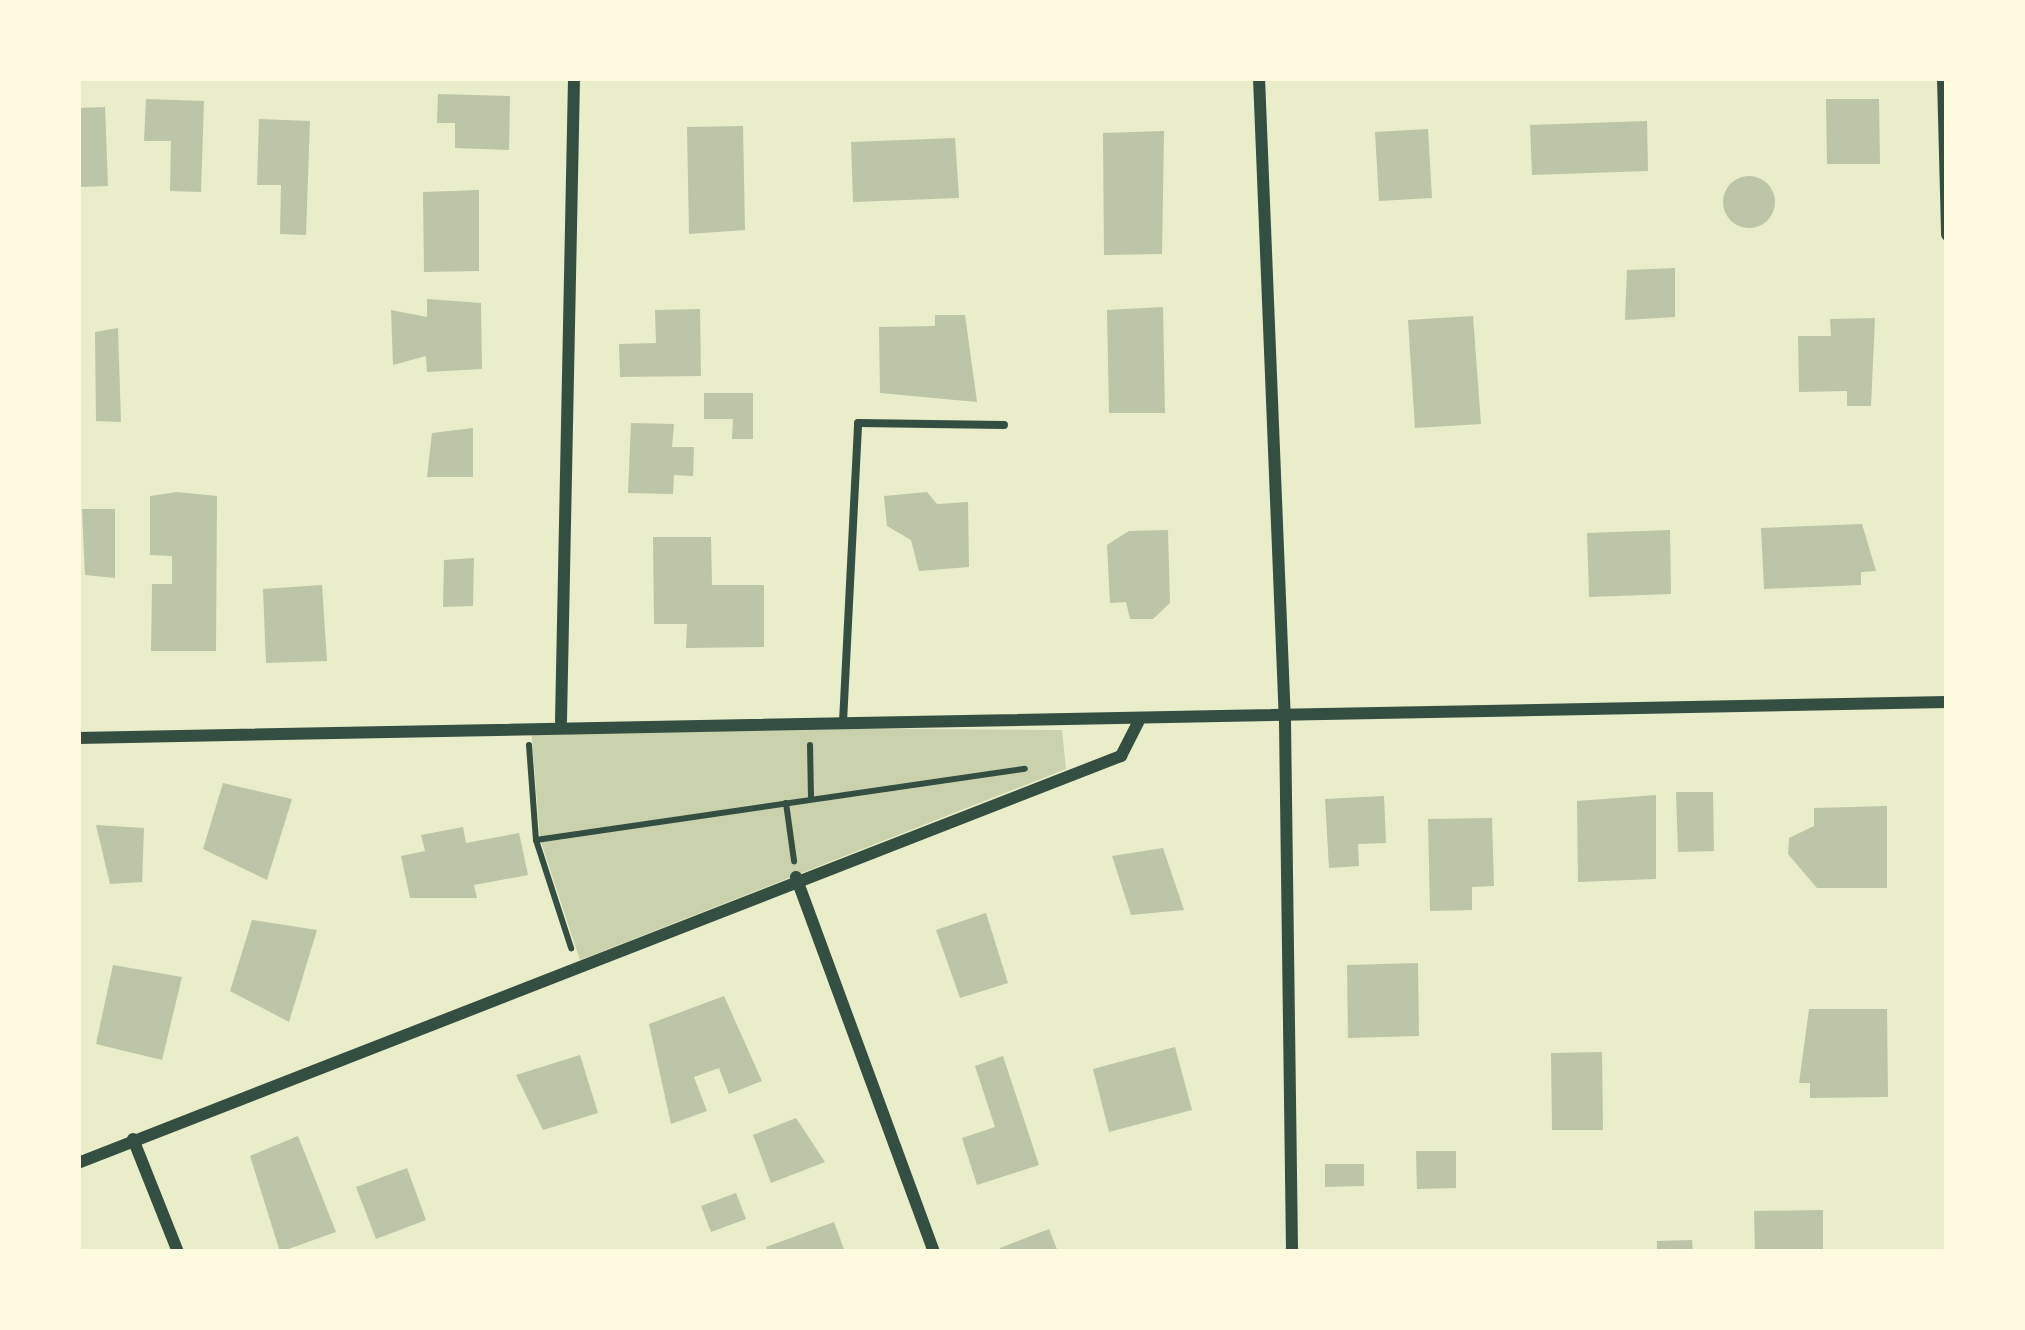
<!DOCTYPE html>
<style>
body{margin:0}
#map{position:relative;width:2025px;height:1330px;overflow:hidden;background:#e9edc9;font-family:Poppins,sans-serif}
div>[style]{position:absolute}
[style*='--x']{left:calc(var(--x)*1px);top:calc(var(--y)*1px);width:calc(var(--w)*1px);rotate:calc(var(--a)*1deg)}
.green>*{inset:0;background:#cad2ad}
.building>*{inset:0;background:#bcc5a7}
.round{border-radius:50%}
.path>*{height:6px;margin:-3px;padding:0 3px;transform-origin:3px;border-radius:3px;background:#344e41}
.service>*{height:8px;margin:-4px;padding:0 4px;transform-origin:4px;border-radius:4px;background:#344e41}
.minor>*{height:12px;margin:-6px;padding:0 6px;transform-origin:6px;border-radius:6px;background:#344e41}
span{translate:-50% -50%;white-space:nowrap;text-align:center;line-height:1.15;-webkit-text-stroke:12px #fefae0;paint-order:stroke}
.frame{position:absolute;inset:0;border:81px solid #fefae0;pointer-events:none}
</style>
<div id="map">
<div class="green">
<div style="clip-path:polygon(531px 726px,1062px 730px,1066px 769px,580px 960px,540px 839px)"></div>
</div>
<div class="building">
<div style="clip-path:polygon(438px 94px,510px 96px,509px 150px,455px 148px,455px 123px,437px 123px)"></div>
<div style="clip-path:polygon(146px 99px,204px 101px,201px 192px,170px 191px,171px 141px,144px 141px)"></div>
<div style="clip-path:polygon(1826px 99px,1879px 99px,1880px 164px,1827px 164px)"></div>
<div style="clip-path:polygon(105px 107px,108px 186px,80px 187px,78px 108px)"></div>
<div style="clip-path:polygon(259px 119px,310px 121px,306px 235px,280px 234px,281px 185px,257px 185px)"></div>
<div style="clip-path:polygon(1647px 121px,1648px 171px,1532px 175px,1530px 125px)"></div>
<div style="clip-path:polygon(743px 126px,745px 230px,689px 234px,687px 127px)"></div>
<div style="clip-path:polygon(1428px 129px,1432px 198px,1379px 201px,1375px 132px)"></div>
<div style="clip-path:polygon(1164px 131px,1162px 254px,1104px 255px,1103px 133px)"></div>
<div style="clip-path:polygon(955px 138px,959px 198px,853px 202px,851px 142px)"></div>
<div class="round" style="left:1723px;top:176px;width:52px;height:52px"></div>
<div style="clip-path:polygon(479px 190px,479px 271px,424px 272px,423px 192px)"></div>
<div style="clip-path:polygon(1675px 268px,1675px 317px,1625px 320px,1627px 270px)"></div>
<div style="clip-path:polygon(427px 299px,481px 303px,482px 369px,427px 372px,426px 356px,393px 365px,391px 310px,427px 317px)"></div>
<div style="clip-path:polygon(1163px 307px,1165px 413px,1109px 413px,1107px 310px)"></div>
<div style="clip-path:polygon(700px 309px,701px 376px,620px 377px,619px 344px,656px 343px,655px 310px)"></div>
<div style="clip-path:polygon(935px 315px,965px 315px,977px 402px,880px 393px,879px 327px,935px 326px)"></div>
<div style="clip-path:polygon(1473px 316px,1481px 424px,1415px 428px,1408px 320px)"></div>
<div style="clip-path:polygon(1875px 318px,1871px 406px,1847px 406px,1847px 391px,1799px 392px,1798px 336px,1831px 336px,1830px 319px)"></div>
<div style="clip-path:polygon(118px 328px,121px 422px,96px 421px,95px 332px)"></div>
<div style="clip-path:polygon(704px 393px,753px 393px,753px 439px,732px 439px,733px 419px,704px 419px)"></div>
<div style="clip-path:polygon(631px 423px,674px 424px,672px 447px,694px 447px,693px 476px,674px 475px,673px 494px,628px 493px)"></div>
<div style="clip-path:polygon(473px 428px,473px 477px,427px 477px,432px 433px)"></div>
<div style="clip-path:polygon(177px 492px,217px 496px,216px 651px,151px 651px,152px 584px,172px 584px,172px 556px,150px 555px,150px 496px)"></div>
<div style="clip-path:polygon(927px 492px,937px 504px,968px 502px,969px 567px,919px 571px,911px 540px,887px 526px,884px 496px)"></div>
<div style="clip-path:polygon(82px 509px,115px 509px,115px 578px,85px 575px)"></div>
<div style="clip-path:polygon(1862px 524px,1876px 571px,1861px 572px,1861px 585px,1764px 589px,1761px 528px)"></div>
<div style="clip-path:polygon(1168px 530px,1170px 603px,1153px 619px,1130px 619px,1126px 602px,1110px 603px,1107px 545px,1129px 531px)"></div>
<div style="clip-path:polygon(1670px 530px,1671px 594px,1589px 597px,1587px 533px)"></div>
<div style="clip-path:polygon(653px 537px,711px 537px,712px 585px,764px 585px,764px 647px,686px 648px,687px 624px,654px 624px)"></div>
<div style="clip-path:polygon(474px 558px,473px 606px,443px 607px,444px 560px)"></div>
<div style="clip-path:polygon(322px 585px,327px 661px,266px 663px,263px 589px)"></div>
<div style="clip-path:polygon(223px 783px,292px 799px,267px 880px,203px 849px)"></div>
<div style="clip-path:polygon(1676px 792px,1713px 792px,1714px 851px,1678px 852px)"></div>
<div style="clip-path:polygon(1656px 795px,1656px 879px,1578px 882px,1577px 801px)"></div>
<div style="clip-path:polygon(1384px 796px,1386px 843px,1358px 844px,1359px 866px,1329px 868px,1325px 799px)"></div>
<div style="clip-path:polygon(1887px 806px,1887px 888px,1817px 888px,1788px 854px,1789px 838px,1814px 826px,1814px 808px)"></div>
<div style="clip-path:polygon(1492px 818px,1494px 886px,1472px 887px,1472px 910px,1430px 911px,1428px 819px)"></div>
<div style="clip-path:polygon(96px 825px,144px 828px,142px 882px,110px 884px)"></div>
<div style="clip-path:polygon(463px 827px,466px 843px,519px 833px,528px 875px,474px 885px,477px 898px,410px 898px,401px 856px,425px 851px,421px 835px)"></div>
<div style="clip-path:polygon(1163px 848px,1184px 910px,1131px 915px,1112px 856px)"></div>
<div style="clip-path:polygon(986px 913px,1008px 983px,960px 998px,936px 930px)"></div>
<div style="clip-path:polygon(252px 920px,317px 930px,289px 1022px,230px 991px)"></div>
<div style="clip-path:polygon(1418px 963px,1419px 1036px,1348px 1038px,1347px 965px)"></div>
<div style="clip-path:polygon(113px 965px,182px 977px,162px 1060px,96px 1044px)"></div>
<div style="clip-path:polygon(724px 996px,762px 1081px,729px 1094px,719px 1068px,694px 1077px,707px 1111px,671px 1124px,649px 1024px)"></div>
<div style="clip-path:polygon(1809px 1009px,1887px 1009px,1888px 1097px,1810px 1098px,1810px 1083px,1799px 1083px)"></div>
<div style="clip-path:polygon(1175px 1047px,1192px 1110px,1109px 1132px,1093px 1069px)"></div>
<div style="clip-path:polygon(1602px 1052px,1603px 1130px,1552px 1130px,1551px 1053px)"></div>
<div style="clip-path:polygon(580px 1055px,598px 1113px,543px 1130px,516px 1075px)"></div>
<div style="clip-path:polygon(1003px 1056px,1039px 1165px,977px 1185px,962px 1138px,995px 1127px,975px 1066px)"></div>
<div style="clip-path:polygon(796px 1118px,825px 1162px,771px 1183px,753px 1135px)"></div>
<div style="clip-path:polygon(298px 1136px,336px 1232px,280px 1252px,250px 1156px)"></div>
<div style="clip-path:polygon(1416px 1151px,1456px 1151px,1456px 1188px,1417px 1189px)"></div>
<div style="clip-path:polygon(1325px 1164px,1364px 1164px,1364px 1186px,1325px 1187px)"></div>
<div style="clip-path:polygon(407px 1168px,426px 1220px,376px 1239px,356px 1187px)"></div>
<div style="clip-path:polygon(736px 1193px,746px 1219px,711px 1232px,701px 1206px)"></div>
<div style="clip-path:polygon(1823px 1210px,1823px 1252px,1755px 1252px,1754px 1211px)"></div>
<div style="clip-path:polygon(834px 1222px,845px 1252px,768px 1252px,766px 1247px)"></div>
<div style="clip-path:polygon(1049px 1229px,1058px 1252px,1001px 1252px,1000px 1248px)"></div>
<div style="clip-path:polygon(1692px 1240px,1693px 1252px,1657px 1252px,1657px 1241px)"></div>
</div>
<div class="path">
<div style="--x:529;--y:745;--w:95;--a:85.8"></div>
<div style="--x:536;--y:840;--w:114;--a:72"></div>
<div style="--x:810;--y:745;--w:53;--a:88.9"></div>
<div style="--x:786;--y:803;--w:59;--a:82.1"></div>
<div style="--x:536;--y:840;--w:494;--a:-8.3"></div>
</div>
<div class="service">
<div style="--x:843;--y:722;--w:299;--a:-87.1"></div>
<div style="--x:858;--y:423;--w:146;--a:0.8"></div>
</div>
<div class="minor">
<div style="--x:1259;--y:78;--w:645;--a:87.69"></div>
<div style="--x:1285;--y:722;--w:530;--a:89.24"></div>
<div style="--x:1943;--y:78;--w:157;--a:88.5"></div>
<div style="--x:561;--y:721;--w:643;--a:-88.84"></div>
<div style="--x:78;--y:738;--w:1869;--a:-1.1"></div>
<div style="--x:796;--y:877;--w:400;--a:69.8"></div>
<div style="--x:133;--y:1139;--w:122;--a:68.3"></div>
<div style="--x:78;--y:1163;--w:1120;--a:-21.32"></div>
<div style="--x:1121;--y:756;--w:38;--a:-63"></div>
</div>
<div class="frame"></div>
</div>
